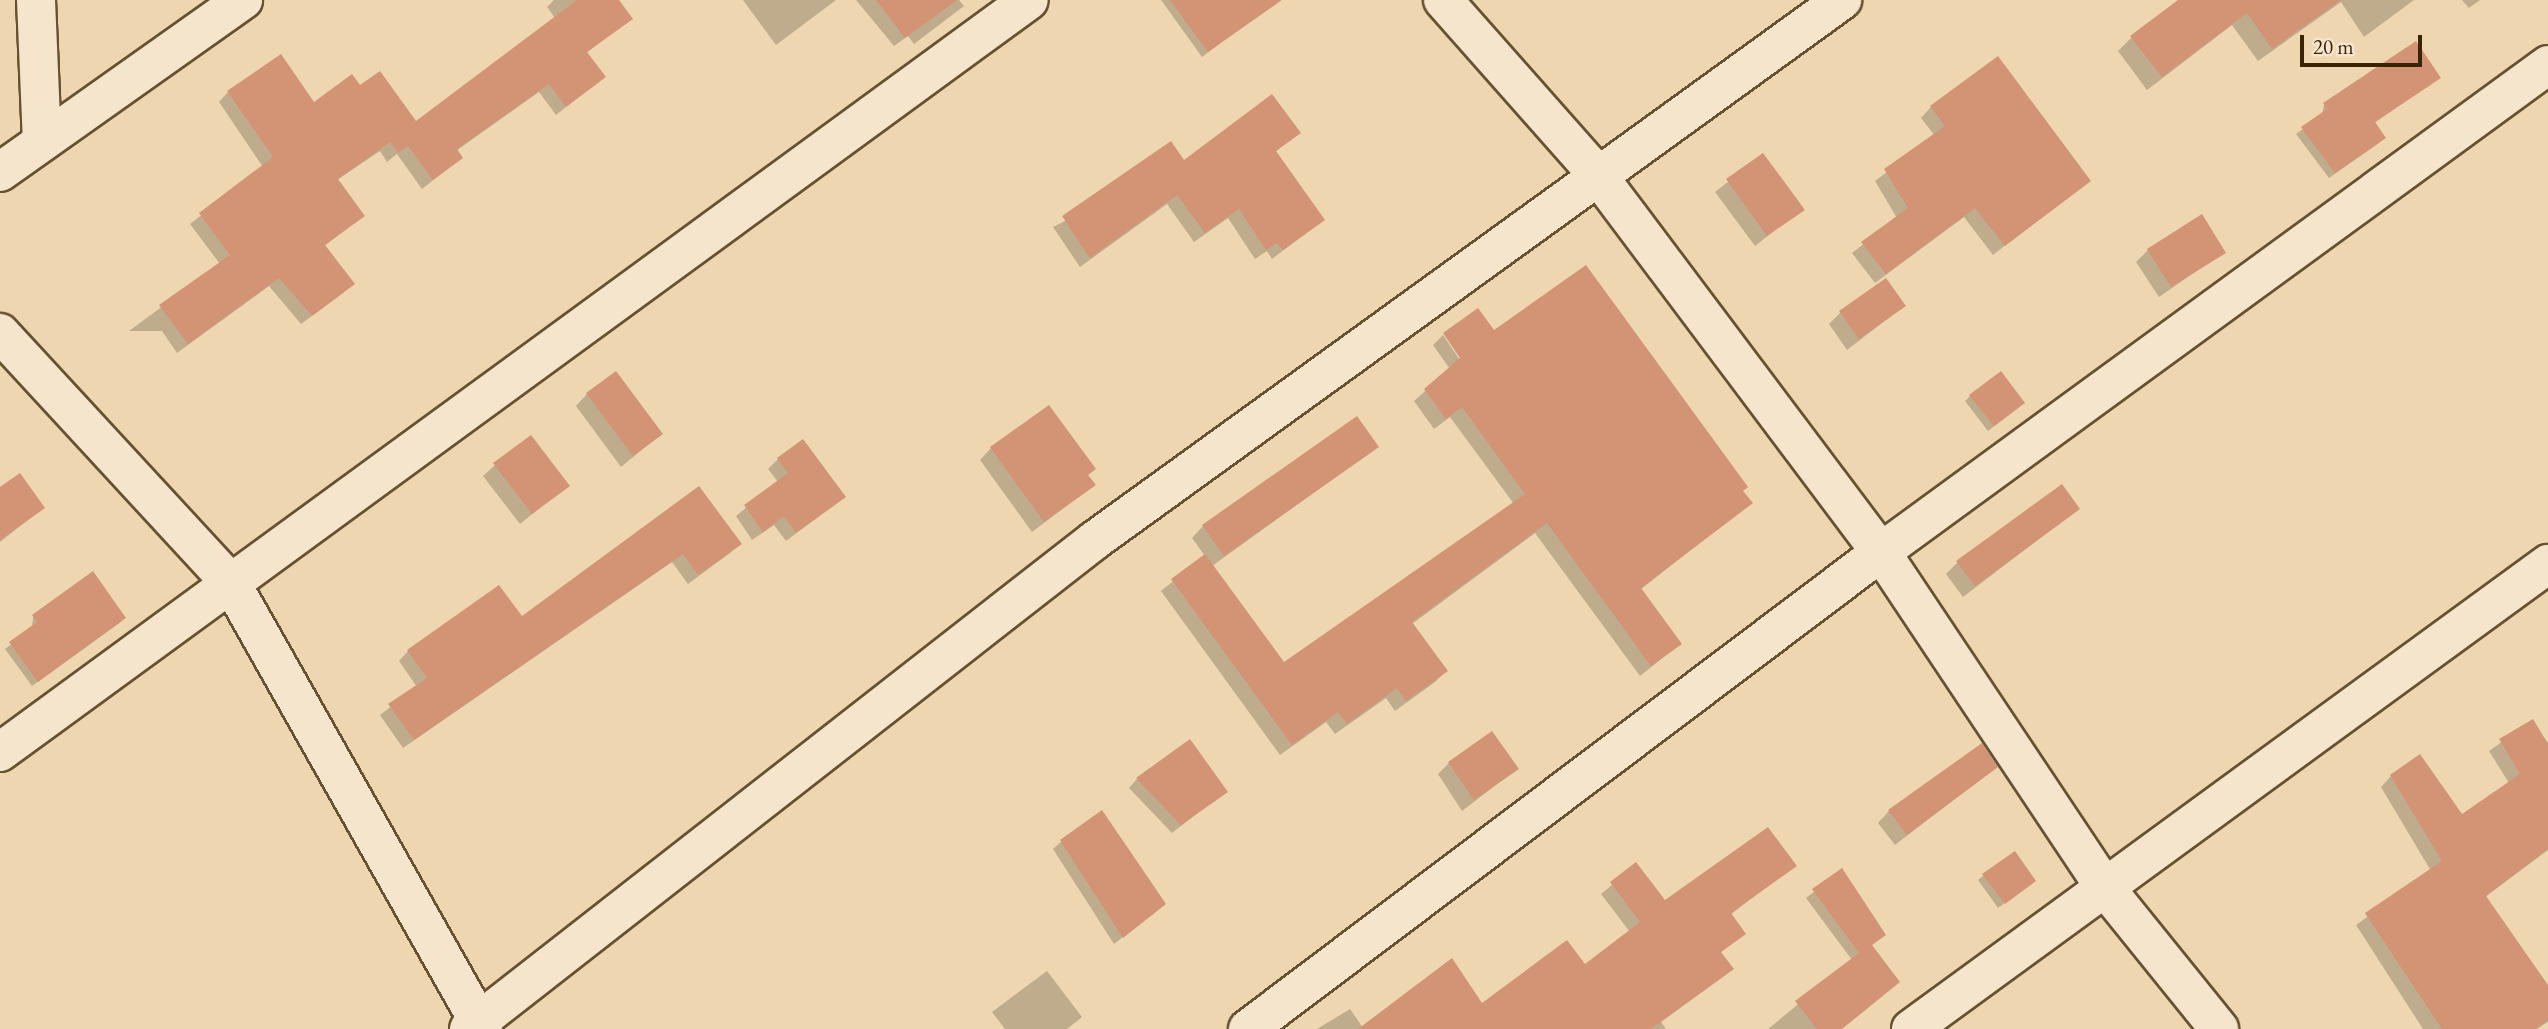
<!DOCTYPE html>
<style>
body{margin:0}
#map{position:relative;width:2548px;height:1029px;overflow:hidden;background:#eed7b0;font-family:"EB Garamond",serif}
div>[style]{position:absolute}
[style*='--x']{left:calc(var(--x)*1px);top:calc(var(--y)*1px);width:calc(var(--w)*1px);rotate:calc(var(--a)*1deg)}
.shadow>*{inset:0;background:#0003}
.building>*{inset:0;background:#d39375}
.roads{filter:drop-shadow(2px 0 #665130) drop-shadow(-2px 0 #665130) drop-shadow(0 2px #665130) drop-shadow(0 -2px #665130)}
.minor>*{height:38px;margin:-19px;padding:0 19px;transform-origin:19px;border-radius:19px;background:#f4e5cc}
span{translate:-50% -50%;white-space:nowrap;text-align:center;line-height:1.15;-webkit-text-stroke:6px #f4e5cc;paint-order:stroke}
.scale{position:absolute;left:2300px;top:35px;width:122px;height:32px;box-sizing:border-box;border:4px solid #392405;border-top:0;padding-left:9px;font-size:21px;line-height:24px;white-space:nowrap;color:#392405;-webkit-text-stroke:5px #f4e5cc;paint-order:stroke}
</style>
<div id="map">
<div class="shadow">
<div style="clip-path:polygon(554px 0,617px 0,631px 19px,586px 53px,604px 77px,556px 115px,539px 92px,456px 151px,461px 158px,422px 189px,397px 154px,387px 162px,380px 151px,337px 180px,363px 216px,324px 246px,353px 284px,343px 293px,301px 324px,269px 286px,177px 353px,162px 331px,129px 331px,220px 264px,190px 224px,263px 167px,219px 102px,228px 92px,314px 104px,360px 88px,416px 124px,555px 18px,547px 7px)"></div>
<div style="clip-path:polygon(743px 0,836px 0,776px 45px)"></div>
<div style="clip-path:polygon(856px 0,959px 0,964px 6px,914px 44px,908px 36px,894px 46px)"></div>
<div style="clip-path:polygon(1161px 0,1212px 0,1236px 31px,1202px 57px)"></div>
<div style="clip-path:polygon(2216px 0,2414px 0,2364px 37px,2341px 2px,2258px 61px,2232px 25px,2147px 90px,2118px 51px,2131px 38px)"></div>
<div style="clip-path:polygon(2462px 0,2480px 0,2469px 8px)"></div>
<div style="clip-path:polygon(2415px 44px,2439px 78px,2374px 123px,2379px 143px,2329px 178px,2296px 134px,2322px 115px,2324px 104px)"></div>
<div style="clip-path:polygon(1931px 107px,2088px 181px,1993px 255px,1964px 217px,1875px 283px,1852px 253px,1897px 218px,1875px 181px,1935px 136px,1921px 118px)"></div>
<div style="clip-path:polygon(1298px 133px,1274px 153px,1323px 220px,1272px 259px,1267px 251px,1255px 259px,1228px 218px,1194px 242px,1167px 204px,1080px 267px,1053px 227px,1184px 162px)"></div>
<div style="clip-path:polygon(1763px 155px,1802px 209px,1755px 246px,1715px 192px)"></div>
<div style="clip-path:polygon(2148px 250px,2224px 252px,2159px 297px,2136px 262px)"></div>
<div style="clip-path:polygon(1904px 306px,1847px 350px,1829px 324px,1841px 312px)"></div>
<div style="clip-path:polygon(1494px 333px,1742px 491px,1750px 503px,1640px 590px,1680px 644px,1640px 676px,1535px 533px,1412px 624px,1446px 671px,1435px 682px,1395px 711px,1386px 698px,1335px 734px,1326px 722px,1280px 755px,1161px 591px,1205px 556px,1192px 538px,1203px 526px,1377px 447px,1212px 566px,1284px 665px,1514px 504px,1450px 417px,1434px 429px,1414px 401px,1450px 369px,1433px 345px,1443px 335px,1464px 366px)"></div>
<div style="clip-path:polygon(587px 394px,661px 434px,621px 467px,576px 406px)"></div>
<div style="clip-path:polygon(1970px 396px,2018px 408px,1988px 431px,1965px 401px)"></div>
<div style="clip-path:polygon(991px 448px,1087px 476px,1094px 485px,1032px 532px,980px 460px)"></div>
<div style="clip-path:polygon(778px 459px,844px 497px,786px 541px,774px 525px,752px 540px,736px 516px,778px 482px,768px 469px)"></div>
<div style="clip-path:polygon(495px 465px,567px 486px,520px 524px,483px 476px)"></div>
<div style="clip-path:polygon(699px 488px,739px 544px,730px 553px,688px 584px,672px 562px,403px 748px,380px 715px,417px 687px,399px 661px,408px 651px,521px 619px)"></div>
<div style="clip-path:polygon(0 489px,43px 508px,0 542px)"></div>
<div style="clip-path:polygon(2078px 509px,1963px 597px,1946px 574px,1958px 562px)"></div>
<div style="clip-path:polygon(33px 617px,119px 623px,32px 686px,5px 649px,32px 628px)"></div>
<div style="clip-path:polygon(2532px 721px,2548px 743px,2548px 850px,2485px 897px,2548px 989px,2548px 1022px,2537px 1029px,2423px 1029px,2356px 925px,2431px 871px,2381px 787px,2391px 776px,2461px 817px,2509px 783px,2489px 751px)"></div>
<div style="clip-path:polygon(1450px 762px,1517px 769px,1462px 811px,1438px 774px)"></div>
<div style="clip-path:polygon(1996px 767px,1895px 845px,1878px 823px,1889px 811px)"></div>
<div style="clip-path:polygon(1137px 779px,1225px 792px,1172px 833px,1129px 788px)"></div>
<div style="clip-path:polygon(1062px 841px,1164px 904px,1114px 944px,1053px 849px)"></div>
<div style="clip-path:polygon(1636px 865px,1665px 903px,1795px 865px,1730px 915px,1744px 933px,1720px 953px,1732px 969px,1661px 1022px,1666px 1029px,1317px 1029px,1350px 1009px,1363px 1028px,1482px 1005px,1585px 966px,1630px 932px,1601px 894px)"></div>
<div style="clip-path:polygon(1842px 870px,1884px 935px,1871px 946px,1836px 1029px,1768px 1029px,1852px 960px,1806px 898px)"></div>
<div style="clip-path:polygon(1984px 875px,2028px 886px,1998px 908px,1978px 880px)"></div>
<div style="clip-path:polygon(1047px 971px,1082px 1017px,1067px 1029px,1005px 1029px,992px 1012px)"></div>
</div>
<div class="building">
<div style="clip-path:polygon(577px 0,619px 0,633px 19px,587px 52px,606px 77px,566px 107px,549px 84px,457px 149px,463px 158px,433px 180px,408px 146px,398px 153px,390px 142px,338px 179px,365px 216px,325px 245px,355px 284px,312px 316px,279px 278px,188px 344px,159px 305px,230px 255px,199px 213px,273px 157px,227px 91px,281px 54px,314px 102px,352px 74px,360px 85px,380px 71px,416px 121px)"></div>
<div style="clip-path:polygon(876px 0,957px 0,905px 38px)"></div>
<div style="clip-path:polygon(1170px 0,1282px 0,1208px 52px)"></div>
<div style="clip-path:polygon(2178px 0,2341px 0,2272px 49px,2247px 13px,2162px 77px,2130px 36px)"></div>
<div style="clip-path:polygon(2416px 41px,2441px 78px,2375px 122px,2386px 138px,2335px 173px,2301px 127px,2327px 109px,2323px 103px)"></div>
<div style="clip-path:polygon(1998px 56px,2091px 181px,2005px 246px,1975px 208px,1886px 274px,1861px 242px,1908px 208px,1884px 169px,1945px 126px,1930px 106px)"></div>
<div style="clip-path:polygon(1272px 94px,1301px 133px,1276px 151px,1325px 220px,1283px 250px,1277px 243px,1266px 250px,1239px 209px,1205px 233px,1177px 195px,1090px 258px,1062px 216px,1171px 141px,1184px 160px)"></div>
<div style="clip-path:polygon(1763px 153px,1805px 210px,1767px 236px,1726px 179px)"></div>
<div style="clip-path:polygon(2202px 214px,2226px 253px,2171px 287px,2147px 249px)"></div>
<div style="clip-path:polygon(1586px 265px,1748px 487px,1743px 491px,1753px 503px,1641px 588px,1682px 644px,1651px 666px,1547px 523px,1412px 622px,1448px 671px,1406px 701px,1397px 688px,1347px 724px,1338px 712px,1292px 745px,1171px 579px,1205px 554px,1284px 662px,1525px 494px,1462px 407px,1446px 419px,1424px 389px,1460px 358px,1443px 333px,1478px 308px,1494px 330px)"></div>
<div style="clip-path:polygon(1886px 278px,1906px 306px,1859px 339px,1839px 311px)"></div>
<div style="clip-path:polygon(616px 371px,663px 434px,633px 456px,586px 393px)"></div>
<div style="clip-path:polygon(2001px 371px,2025px 403px,1994px 426px,1969px 395px)"></div>
<div style="clip-path:polygon(1049px 405px,1096px 469px,1088px 475px,1096px 485px,1044px 522px,990px 447px)"></div>
<div style="clip-path:polygon(1357px 416px,1379px 447px,1224px 556px,1202px 525px)"></div>
<div style="clip-path:polygon(531px 435px,570px 486px,532px 514px,493px 463px)"></div>
<div style="clip-path:polygon(803px 439px,846px 497px,796px 533px,784px 516px,763px 532px,744px 505px,788px 473px,777px 458px)"></div>
<div style="clip-path:polygon(20px 473px,45px 508px,0 540px,0 487px)"></div>
<div style="clip-path:polygon(2062px 484px,2080px 509px,1975px 586px,1956px 561px)"></div>
<div style="clip-path:polygon(699px 486px,742px 544px,698px 575px,683px 554px,414px 740px,388px 704px,427px 678px,407px 650px,499px 585px,522px 616px)"></div>
<div style="clip-path:polygon(93px 571px,126px 618px,38px 682px,9px 642px,37px 622px,32px 615px)"></div>
<div style="clip-path:polygon(2533px 719px,2548px 744px,2548px 849px,2486px 896px,2548px 985px,2548px 1020px,2535px 1029px,2442px 1029px,2365px 913px,2442px 861px,2390px 775px,2420px 754px,2462px 814px,2520px 774px,2499px 739px)"></div>
<div style="clip-path:polygon(1492px 731px,1519px 769px,1474px 800px,1448px 762px)"></div>
<div style="clip-path:polygon(1190px 739px,1228px 792px,1181px 825px,1136px 778px)"></div>
<div style="clip-path:polygon(1982px 743px,1998px 767px,1907px 835px,1888px 810px)"></div>
<div style="clip-path:polygon(1102px 810px,1166px 904px,1123px 938px,1060px 840px)"></div>
<div style="clip-path:polygon(1768px 827px,1797px 866px,1731px 913px,1746px 934px,1721px 952px,1734px 969px,1651px 1029px,1358px 1029px,1452px 958px,1482px 1003px,1567px 940px,1585px 964px,1640px 922px,1610px 882px,1636px 862px,1665px 900px)"></div>
<div style="clip-path:polygon(2015px 851px,2036px 881px,2005px 904px,1982px 874px)"></div>
<div style="clip-path:polygon(1842px 868px,1886px 935px,1872px 945px,1900px 982px,1842px 1029px,1817px 1029px,1795px 1001px,1859px 953px,1812px 889px)"></div>
</div>
<div class="roads">
<div class="minor">
<div style="--x:36;--y:0;--w:142;--a:87.6"></div>
<div style="--x:1443;--y:0;--w:231;--a:48.5"></div>
<div style="--x:1596;--y:173;--w:474;--a:53.1"></div>
<div style="--x:1881;--y:552;--w:400;--a:56.3"></div>
<div style="--x:2103;--y:885;--w:185;--a:51.1"></div>
<div style="--x:0;--y:172;--w:298;--a:-35.3"></div>
<div style="--x:0;--y:333;--w:340;--a:47.3"></div>
<div style="--x:231;--y:583;--w:512;--a:60.53"></div>
<div style="--x:0;--y:752;--w:1274;--a:-36.16"></div>
<div style="--x:469;--y:1029;--w:794;--a:-38"></div>
<div style="--x:1095;--y:540;--w:922;--a:-35.86"></div>
<div style="--x:1248;--y:1029;--w:793;--a:-37"></div>
<div style="--x:1881;--y:552;--w:826;--a:-36.13"></div>
<div style="--x:1911;--y:1029;--w:789;--a:-36.13"></div>
</div>
</div>
<div class="scale">20 m</div>
</div>
